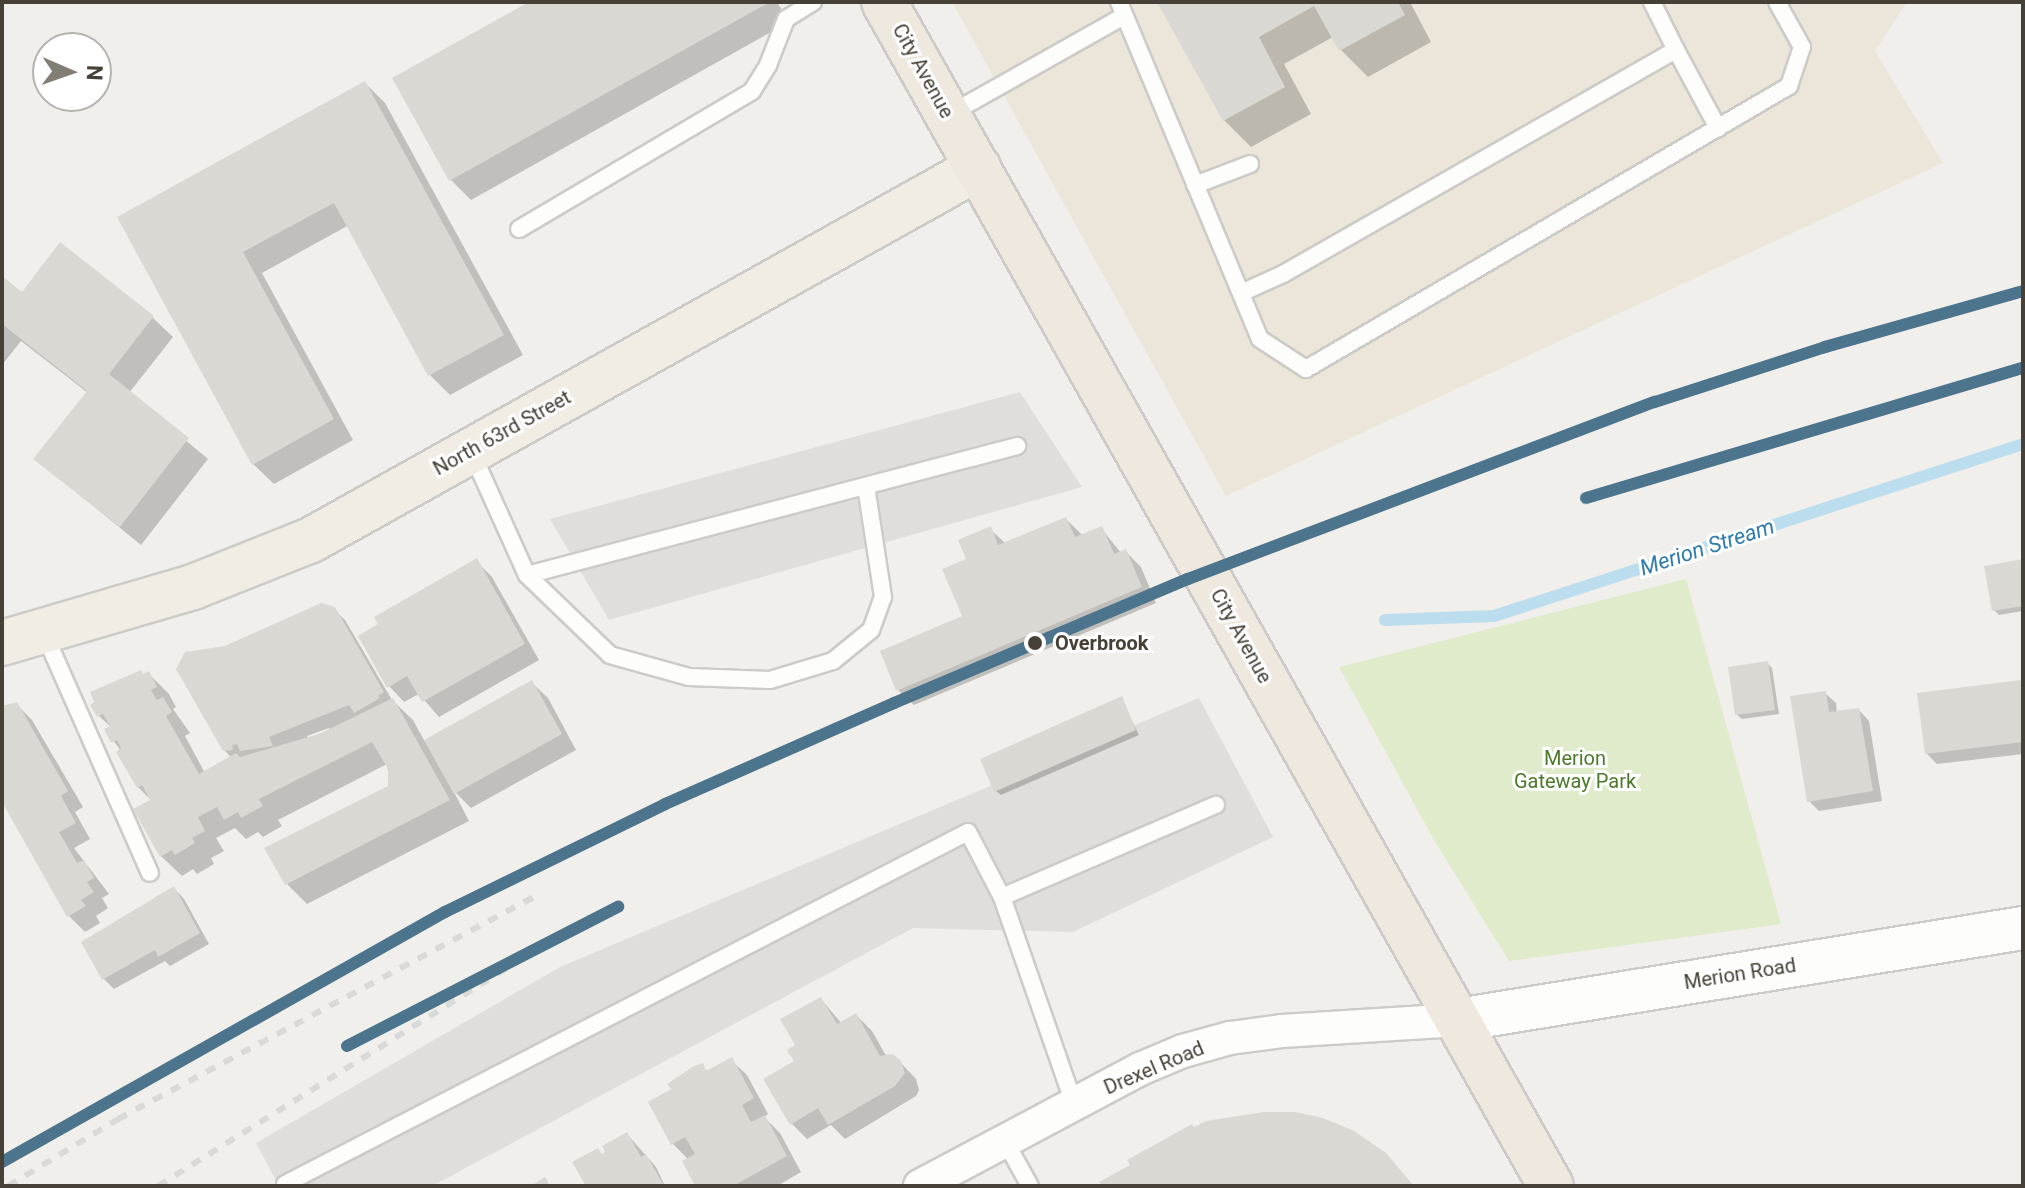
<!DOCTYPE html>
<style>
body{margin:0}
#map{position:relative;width:2025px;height:1188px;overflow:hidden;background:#f1efeb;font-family:Roboto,sans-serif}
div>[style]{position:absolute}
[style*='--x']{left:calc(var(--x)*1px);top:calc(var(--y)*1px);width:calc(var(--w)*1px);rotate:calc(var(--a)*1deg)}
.education>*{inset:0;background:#ece6da}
.green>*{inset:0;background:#dfebcb}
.parking>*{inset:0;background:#e0deda}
.shadow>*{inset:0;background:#0003}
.stream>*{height:12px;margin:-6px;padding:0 6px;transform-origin:6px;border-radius:6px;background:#bde}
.building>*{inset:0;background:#dad8d3}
.roads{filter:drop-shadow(2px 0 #cdcbc7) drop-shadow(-2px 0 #cdcbc7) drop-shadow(0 2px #cdcbc7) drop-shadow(0 -2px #cdcbc7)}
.service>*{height:16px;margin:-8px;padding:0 8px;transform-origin:8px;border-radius:8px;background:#fdfdfc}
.minor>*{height:32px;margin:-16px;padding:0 16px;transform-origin:16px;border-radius:16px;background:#fdfdfc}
.tertiary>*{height:42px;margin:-21px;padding:0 21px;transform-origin:21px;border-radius:21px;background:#fdfdfc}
.primary>*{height:44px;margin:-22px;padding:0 22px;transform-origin:22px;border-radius:22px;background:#f1ece4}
.trunk>*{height:44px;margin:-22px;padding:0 22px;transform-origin:22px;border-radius:22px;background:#efe8de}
.rail>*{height:6px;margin-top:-3px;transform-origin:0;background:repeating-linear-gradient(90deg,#d9d9d8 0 10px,transparent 0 20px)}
.rail-1>*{height:12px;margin:-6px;padding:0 6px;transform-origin:6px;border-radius:6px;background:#4c748c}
.dots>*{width:22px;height:22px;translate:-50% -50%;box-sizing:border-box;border:4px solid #fff;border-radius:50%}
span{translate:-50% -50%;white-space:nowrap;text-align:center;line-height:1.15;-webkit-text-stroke:6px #fff;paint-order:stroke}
.street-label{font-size:20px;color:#474036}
.stop-label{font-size:20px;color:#474036;font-weight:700}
.left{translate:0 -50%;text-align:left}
.park-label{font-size:20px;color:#4b7929}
.water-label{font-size:22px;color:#2e7cab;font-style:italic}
.frame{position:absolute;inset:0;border:4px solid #474036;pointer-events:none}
.north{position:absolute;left:32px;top:32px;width:80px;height:80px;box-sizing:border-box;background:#fff;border:2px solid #b5b3af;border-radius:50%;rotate:92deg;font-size:22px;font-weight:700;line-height:32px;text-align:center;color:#474036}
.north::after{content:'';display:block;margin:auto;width:28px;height:36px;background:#827d75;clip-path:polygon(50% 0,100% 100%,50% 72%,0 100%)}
</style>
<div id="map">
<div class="education">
<div style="clip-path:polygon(952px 2px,1907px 2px,1875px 51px,1943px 163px,1226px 496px)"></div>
</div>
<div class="green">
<div style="clip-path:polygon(1686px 579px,1781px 924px,1509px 961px,1434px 840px,1339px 667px)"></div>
</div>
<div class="parking">
<div style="clip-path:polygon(1020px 392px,1082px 487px,609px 620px,550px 519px)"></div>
<div style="clip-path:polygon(1199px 698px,1273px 837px,1073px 932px,913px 928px,432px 1186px,279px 1186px,256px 1143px,560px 967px)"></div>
</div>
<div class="shadow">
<div style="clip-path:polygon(533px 2px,777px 2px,789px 22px,471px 200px,451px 180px)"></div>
<div style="clip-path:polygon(1160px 2px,1410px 2px,1431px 42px,1368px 77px,1341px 50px,1333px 37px,1284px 64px,1311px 114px,1251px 147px,1224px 120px)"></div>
<div style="clip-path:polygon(365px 83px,385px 103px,523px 355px,450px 395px,430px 375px,349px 225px,262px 273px,353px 440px,274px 484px,253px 464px,119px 218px)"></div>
<div style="clip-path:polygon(2px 279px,22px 295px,152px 317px,173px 337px,129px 393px,208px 459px,141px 545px,36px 459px,88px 393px,21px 341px,2px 365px)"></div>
<div style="clip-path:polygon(1066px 519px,1083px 536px,1101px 528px,1121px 553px,1126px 552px,1141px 567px,1156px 603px,914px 705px,898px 690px,964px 617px,968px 560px,990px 529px,1006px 544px)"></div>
<div style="clip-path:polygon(476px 561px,492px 577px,539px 660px,439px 717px,419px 694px,404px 702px,389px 686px)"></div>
<div style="clip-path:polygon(2023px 561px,2023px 611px,1999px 615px,1994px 610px)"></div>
<div style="clip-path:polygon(evenodd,334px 609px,345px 620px,392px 700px,413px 720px,425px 742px,532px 683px,548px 698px,576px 750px,471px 808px,453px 790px,469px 821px,307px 904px,287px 884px,390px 787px,387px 764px,278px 820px,282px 826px,263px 837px,258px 832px,246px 839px,235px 828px,216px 838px,224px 851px,211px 858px,214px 864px,197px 874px,193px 869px,182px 876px,161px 856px,152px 801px,138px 787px,121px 751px,106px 730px,111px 727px,99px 716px,148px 673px,169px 694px,176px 707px,173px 709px,190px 733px,185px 736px,205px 773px,232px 758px,224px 750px,226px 648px,334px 609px,329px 728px,330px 730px,308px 739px,307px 736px,329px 728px)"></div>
<div style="clip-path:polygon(1767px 663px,1772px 668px,1779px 714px,1742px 719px,1737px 715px)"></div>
<div style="clip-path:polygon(2020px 682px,2023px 754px,1937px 764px,1926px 753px)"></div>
<div style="clip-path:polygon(1825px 693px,1836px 703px,1837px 713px,1859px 710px,1869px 721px,1882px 801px,1819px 811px,1809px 801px)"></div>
<div style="clip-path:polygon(1121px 698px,1139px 735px,1001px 795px,996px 791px)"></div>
<div style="clip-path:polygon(16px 704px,32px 720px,83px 807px,75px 812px,90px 839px,74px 848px,109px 894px,102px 898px,108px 908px,96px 916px,100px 923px,85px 932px,69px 916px,2px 797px,2px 709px)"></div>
<div style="clip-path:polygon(174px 888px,184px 899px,209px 944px,170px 966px,165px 961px,114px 989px,104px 979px,83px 943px)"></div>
<div style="clip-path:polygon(821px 999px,842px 1024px,856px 1015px,872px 1031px,885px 1054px,900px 1062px,916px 1079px,919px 1090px,916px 1096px,845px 1139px,831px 1125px,807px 1139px,791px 1123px,798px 1046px)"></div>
<div style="clip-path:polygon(731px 1060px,747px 1075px,768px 1114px,764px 1117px,780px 1133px,801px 1172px,777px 1186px,697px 1186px,689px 1160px,673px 1144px,673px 1090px,702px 1066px,708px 1072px)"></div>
<div style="clip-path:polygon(627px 1134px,656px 1167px,665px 1186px,586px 1186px,575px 1163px,603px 1155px)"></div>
</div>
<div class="stream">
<div style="--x:1385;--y:620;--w:109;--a:-2.1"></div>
<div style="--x:1494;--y:616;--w:556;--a:-18.01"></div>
</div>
<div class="building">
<div style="clip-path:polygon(529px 2px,770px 2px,449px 181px,392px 78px)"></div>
<div style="clip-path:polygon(1157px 2px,1398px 2px,1405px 15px,1339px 51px,1314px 6px,1259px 37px,1285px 87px,1223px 121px)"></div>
<div style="clip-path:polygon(365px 81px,504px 335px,428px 376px,334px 203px,243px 252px,334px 419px,252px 465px,117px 217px)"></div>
<div style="clip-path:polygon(60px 242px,154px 316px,109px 374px,189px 438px,120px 527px,33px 459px,87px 391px,2px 324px,2px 276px,22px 292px)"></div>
<div style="clip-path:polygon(1066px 517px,1075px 537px,1102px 526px,1114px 554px,1126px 549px,1142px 587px,896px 691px,880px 651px,962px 616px,942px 569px,966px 559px,958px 540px,991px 526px,998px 545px)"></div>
<div style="clip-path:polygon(477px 558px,525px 644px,422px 702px,407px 676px,387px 688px,358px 636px,378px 624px,374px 617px)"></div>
<div style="clip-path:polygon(2023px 559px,2023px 606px,1992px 611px,1984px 566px)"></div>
<div style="clip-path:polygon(321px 603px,335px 607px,384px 692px,378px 696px,380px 698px,354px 713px,349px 705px,269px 737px,273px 746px,240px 751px,237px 744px,232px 745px,233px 750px,223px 751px,176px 669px,185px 652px,225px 646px)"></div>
<div style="clip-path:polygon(1768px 661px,1775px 710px,1735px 715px,1728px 667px)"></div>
<div style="clip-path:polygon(141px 670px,143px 674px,149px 671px,157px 687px,151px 690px,157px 700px,163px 697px,172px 712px,166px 716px,199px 774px,236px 753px,240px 757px,319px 734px,393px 698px,450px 800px,285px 885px,264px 848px,388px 786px,388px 769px,372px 742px,259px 799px,263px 806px,241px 818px,238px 812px,224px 820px,217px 807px,198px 817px,205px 831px,192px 838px,195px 843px,175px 855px,172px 850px,160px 857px,133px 809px,150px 800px,142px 785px,137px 788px,116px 752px,121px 748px,117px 740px,111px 743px,104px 729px,110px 726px,103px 714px,97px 717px,90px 705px,94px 702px,90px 692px)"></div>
<div style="clip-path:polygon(532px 680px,562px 734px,454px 794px,424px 740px)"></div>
<div style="clip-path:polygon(2021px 680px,2023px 742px,1925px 754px,1917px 693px)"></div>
<div style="clip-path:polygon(1826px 691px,1829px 712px,1859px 708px,1873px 791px,1807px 802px,1790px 696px)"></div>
<div style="clip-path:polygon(1122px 696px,1136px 730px,994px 792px,980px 759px)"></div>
<div style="clip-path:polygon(17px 702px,68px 791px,61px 796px,76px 823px,59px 832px,77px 863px,84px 860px,94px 878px,87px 882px,94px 892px,81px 900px,86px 906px,67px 917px,2px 802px,2px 706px)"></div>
<div style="clip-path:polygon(174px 886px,200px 933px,158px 957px,155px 950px,102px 980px,81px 942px)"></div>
<div style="clip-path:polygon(821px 997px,837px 1024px,856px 1013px,880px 1056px,893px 1054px,901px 1061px,905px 1073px,895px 1086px,828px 1125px,818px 1108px,790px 1125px,763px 1079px,794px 1061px,787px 1050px,795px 1045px,780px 1019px)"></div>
<div style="clip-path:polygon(732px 1057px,754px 1098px,742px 1105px,751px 1122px,765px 1115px,787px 1156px,733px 1186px,695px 1186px,682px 1161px,695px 1154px,685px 1137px,671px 1145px,648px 1102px,671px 1089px,667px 1084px,694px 1066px,703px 1063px,706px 1071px)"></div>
<div style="clip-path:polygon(1264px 1112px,1295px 1112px,1323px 1118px,1354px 1131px,1386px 1153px,1414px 1186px,1102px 1186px,1099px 1182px,1130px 1165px,1127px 1160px,1192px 1124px,1194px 1127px,1206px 1121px)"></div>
<div style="clip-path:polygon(627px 1132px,641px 1157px,646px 1154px,663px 1184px,586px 1186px,572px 1162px,598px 1148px,602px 1154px,605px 1152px,602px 1146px)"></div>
<div style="clip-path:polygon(545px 1177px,550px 1186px,531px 1186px)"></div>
</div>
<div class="roads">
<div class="service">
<div style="--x:1119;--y:2;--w:365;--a:67.3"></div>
<div style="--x:1260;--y:339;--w:55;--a:33.1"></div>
<div style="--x:1306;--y:369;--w:560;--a:-30.37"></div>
<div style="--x:1789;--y:86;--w:41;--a:-71.6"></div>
<div style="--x:1802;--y:47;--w:51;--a:-119.1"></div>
<div style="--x:1676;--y:50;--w:89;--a:61.7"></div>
<div style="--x:948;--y:115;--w:202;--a:-29.4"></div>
<div style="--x:1195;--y:185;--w:59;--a:-20.9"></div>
<div style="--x:519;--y:229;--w:271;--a:-30.6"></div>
<div style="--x:752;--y:91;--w:31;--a:-58"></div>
<div style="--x:768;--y:65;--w:49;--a:-68.6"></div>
<div style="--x:786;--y:19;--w:32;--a:-32"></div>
<div style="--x:1241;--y:293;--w:46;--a:-24.3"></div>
<div style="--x:1283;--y:274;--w:452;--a:-29.7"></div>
<div style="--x:1676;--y:50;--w:54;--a:-116.6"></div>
<div style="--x:471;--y:451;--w:136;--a:65.7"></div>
<div style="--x:527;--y:575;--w:507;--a:-14.75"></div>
<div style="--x:527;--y:575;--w:115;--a:43.9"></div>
<div style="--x:610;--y:655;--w:82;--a:15.6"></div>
<div style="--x:689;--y:677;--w:81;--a:2.1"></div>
<div style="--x:770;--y:680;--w:66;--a:-16.8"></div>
<div style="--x:833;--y:661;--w:49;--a:-39.2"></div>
<div style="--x:871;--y:630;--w:35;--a:-70"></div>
<div style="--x:883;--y:597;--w:112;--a:-98.7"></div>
<div style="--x:44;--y:633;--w:262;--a:66.2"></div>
<div style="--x:1002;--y:897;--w:233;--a:-23.3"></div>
<div style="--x:1005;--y:1141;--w:51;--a:60.9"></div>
<div style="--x:285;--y:1184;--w:768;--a:-27.27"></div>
<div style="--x:968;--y:832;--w:73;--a:62.4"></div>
<div style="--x:1002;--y:897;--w:219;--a:70.8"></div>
</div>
<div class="minor">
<div style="--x:920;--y:1186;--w:249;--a:-28"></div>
<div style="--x:1140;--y:1069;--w:47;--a:-22.7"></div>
<div style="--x:1183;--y:1051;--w:49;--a:-15.5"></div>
<div style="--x:1230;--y:1038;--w:52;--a:-7.7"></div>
<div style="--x:1282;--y:1031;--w:176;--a:-3.6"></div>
</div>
<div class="tertiary">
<div style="--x:1458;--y:1020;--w:572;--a:-9.25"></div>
</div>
<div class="primary">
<div style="--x:2;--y:643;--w:199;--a:-16.3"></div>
<div style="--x:193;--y:587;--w:127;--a:-21.7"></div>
<div style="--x:311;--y:540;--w:764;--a:-29.15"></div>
</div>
<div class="trunk">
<div style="--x:884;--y:2;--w:1359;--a:60.61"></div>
</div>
</div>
<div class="rail">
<div style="--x:8;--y:1186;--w:129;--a:-31.3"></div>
<div style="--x:118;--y:1119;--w:474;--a:-28.1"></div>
<div style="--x:158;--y:1186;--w:469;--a:-32"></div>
</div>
<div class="rail-1">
<div style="--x:1586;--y:498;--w:456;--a:-16.6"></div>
<div style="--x:347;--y:1046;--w:305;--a:-27.2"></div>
<div style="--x:2;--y:1162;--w:509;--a:-29.44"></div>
<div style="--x:445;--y:912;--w:245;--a:-26.1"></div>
<div style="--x:665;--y:804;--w:250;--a:-23.8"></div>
<div style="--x:894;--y:703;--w:319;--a:-22.9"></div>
<div style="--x:1188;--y:579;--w:499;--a:-20.8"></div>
<div style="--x:1655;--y:402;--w:179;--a:-17.9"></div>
<div style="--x:1825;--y:347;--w:206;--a:-15.8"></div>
</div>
<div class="dots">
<div style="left:1035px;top:643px;background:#474036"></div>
</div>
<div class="street-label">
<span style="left:923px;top:71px;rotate:61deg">City Avenue</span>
<span style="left:502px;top:433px;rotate:-29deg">North 63rd Street</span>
<span style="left:1241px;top:636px;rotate:61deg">City Avenue</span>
<span style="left:1740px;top:974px;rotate:-9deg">Merion Road</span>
<span style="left:1154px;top:1068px;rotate:-23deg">Drexel Road</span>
</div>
<div class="stop-label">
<span class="left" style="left:1055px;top:643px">Overbrook</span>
</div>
<div class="park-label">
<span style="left:1575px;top:770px">Merion<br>Gateway Park</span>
</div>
<div class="water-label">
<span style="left:1707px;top:547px;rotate:-18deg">Merion Stream</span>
</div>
<div class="frame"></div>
<div class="north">N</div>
</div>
